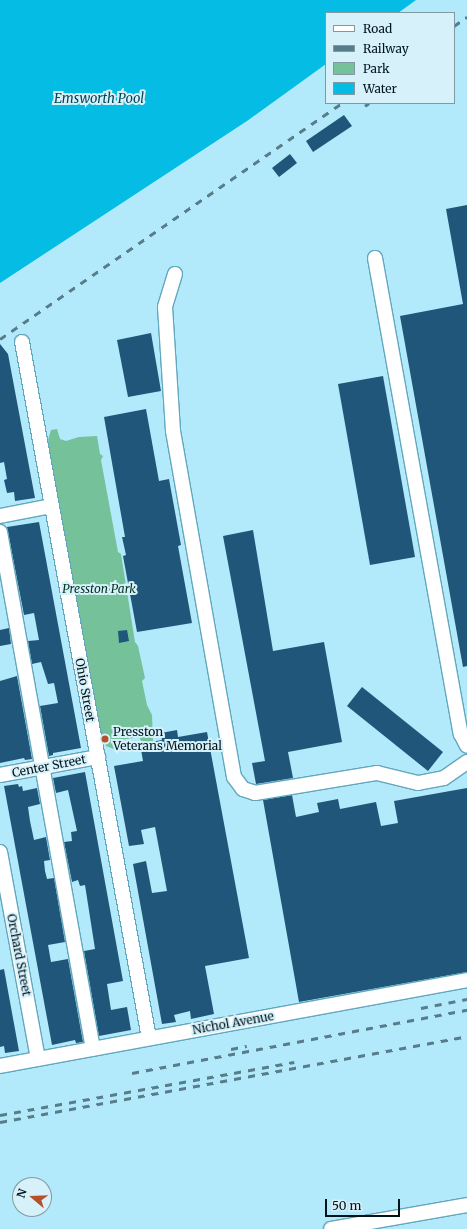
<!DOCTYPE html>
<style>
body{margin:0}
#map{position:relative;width:467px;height:1229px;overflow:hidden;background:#b2e9fb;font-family:Merriweather,serif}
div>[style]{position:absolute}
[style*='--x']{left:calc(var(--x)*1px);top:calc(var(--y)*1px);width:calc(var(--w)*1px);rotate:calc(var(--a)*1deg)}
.green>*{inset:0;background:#75c29a}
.water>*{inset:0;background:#05bce4}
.building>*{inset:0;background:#205679}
.roads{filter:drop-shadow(1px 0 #62a7bd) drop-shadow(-1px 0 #62a7bd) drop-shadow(0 1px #62a7bd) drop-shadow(0 -1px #62a7bd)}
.minor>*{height:14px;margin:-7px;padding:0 7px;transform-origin:7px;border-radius:7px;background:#fff}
.rail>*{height:3px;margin-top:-1.5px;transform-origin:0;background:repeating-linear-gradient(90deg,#587d8a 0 7px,transparent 0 14px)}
.dots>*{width:11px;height:11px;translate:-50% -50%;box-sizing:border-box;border:2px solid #d7f1fa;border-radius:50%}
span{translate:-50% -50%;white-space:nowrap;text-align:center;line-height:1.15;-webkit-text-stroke:4px #d7f1fa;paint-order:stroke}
.park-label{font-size:12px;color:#00321e;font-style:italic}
.street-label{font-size:12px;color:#00141c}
.poi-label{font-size:12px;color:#00141c}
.left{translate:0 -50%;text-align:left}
.water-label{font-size:13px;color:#024656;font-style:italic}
.legend{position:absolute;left:325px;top:12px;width:130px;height:92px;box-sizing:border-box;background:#d7f1fa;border:1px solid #8199a1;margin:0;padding:5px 7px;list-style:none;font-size:12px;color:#00141c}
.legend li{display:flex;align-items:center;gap:8px;height:20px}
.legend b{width:20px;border:1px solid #8199a1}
.north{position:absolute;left:12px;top:1177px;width:40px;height:40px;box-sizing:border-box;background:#d7f1fa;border:1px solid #8199a1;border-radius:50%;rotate:289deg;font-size:11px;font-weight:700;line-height:16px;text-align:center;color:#00141c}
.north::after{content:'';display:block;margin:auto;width:14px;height:18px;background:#b75028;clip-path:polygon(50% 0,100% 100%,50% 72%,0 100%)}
.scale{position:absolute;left:325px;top:1199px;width:75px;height:18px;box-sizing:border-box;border:2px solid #00141c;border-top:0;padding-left:5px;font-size:12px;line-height:14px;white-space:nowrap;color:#00141c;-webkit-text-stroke:3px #d7f1fa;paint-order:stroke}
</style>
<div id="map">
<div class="green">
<div style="clip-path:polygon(57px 429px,60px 439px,66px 441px,79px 437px,97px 436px,100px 454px,103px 456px,101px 460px,118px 552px,121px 554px,135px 642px,138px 646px,145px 678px,142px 681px,147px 705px,152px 715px,153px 742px,143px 744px,139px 737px,120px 740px,120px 745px,114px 749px,106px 746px,105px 743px,102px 744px,47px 444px,49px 444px,48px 440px,51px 430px)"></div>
</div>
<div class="water">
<div style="clip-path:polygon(0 0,416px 0,398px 13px,326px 13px,326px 64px,247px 121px,0 283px)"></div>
</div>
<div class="building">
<div style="clip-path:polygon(344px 115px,352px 126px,313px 152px,306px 141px)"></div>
<div style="clip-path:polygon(290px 154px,297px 163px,279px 177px,272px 168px)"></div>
<div style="clip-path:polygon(467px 205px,467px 666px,463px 667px,400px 316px,463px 304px,446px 209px)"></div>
<div style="clip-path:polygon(151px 333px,161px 391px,128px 397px,117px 340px)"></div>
<div style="clip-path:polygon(0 344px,8px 354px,35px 498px,15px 501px,14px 492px,7px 493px,4px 480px,7px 479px,4px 462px,0 463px)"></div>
<div style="clip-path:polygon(383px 376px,415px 557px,370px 565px,338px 384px)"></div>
<div style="clip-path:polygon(146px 409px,159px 481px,169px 479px,181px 545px,178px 546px,192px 623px,137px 632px,123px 556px,126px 555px,122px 537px,125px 537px,104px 417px)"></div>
<div style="clip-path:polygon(39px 522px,81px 748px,53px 753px,53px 755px,49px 756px,40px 706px,58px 703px,54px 683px,48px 684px,41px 662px,32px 664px,28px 641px,39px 640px,34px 613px,24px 615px,7px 527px)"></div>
<div style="clip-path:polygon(253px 530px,273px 651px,324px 642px,342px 742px,288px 752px,293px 778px,256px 784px,252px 763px,265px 761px,223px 536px)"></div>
<div style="clip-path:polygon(9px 628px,11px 644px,0 646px,0 630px)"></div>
<div style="clip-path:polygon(127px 630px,129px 641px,119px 643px,118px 631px)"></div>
<div style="clip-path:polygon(17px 676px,32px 759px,25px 760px,24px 758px,0 763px,0 681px)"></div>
<div style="clip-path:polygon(362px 687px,443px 752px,428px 771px,347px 706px)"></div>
<div style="clip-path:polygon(177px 730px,178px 737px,207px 732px,249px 958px,205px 966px,214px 1014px,191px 1019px,190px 1011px,174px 1015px,176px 1022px,162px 1024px,133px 864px,146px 861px,152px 893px,167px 891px,155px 827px,141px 830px,144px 844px,129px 846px,114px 766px,143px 761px,140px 744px,162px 740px,161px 733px)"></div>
<div style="clip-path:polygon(85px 772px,123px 981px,107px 984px,111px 1010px,127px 1007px,131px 1030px,99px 1036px,84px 951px,95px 949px,85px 885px,80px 886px,78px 880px,72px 882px,64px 842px,72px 841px,71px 832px,77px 831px,68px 790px,56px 793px,53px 778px)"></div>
<div style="clip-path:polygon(18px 784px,19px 787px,22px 786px,23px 791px,37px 788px,40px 804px,28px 807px,30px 821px,34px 840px,46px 837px,50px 860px,44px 861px,45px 871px,47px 879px,54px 878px,65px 942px,48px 945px,51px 962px,68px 959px,83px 1042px,76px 1043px,75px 1040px,52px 1045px,4px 786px)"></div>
<div style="clip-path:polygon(467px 788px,467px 972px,299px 1002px,263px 800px,292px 795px,296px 817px,319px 812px,317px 803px,338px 799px,340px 809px,376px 802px,381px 826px,398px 823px,394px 801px)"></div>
<div style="clip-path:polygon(4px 969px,19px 1051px,5px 1053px,4px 1046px,0 1047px,0 970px)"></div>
</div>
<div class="roads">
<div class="minor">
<div style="--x:375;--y:258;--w:484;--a:79.8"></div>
<div style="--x:461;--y:734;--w:13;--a:63"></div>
<div style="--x:175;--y:274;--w:34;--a:107"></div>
<div style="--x:165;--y:307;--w:124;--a:86.3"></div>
<div style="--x:173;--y:431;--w:351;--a:80"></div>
<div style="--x:234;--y:777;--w:15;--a:53"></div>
<div style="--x:243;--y:789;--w:13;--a:18"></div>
<div style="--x:255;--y:793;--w:124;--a:-9.3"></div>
<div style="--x:377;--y:773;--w:42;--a:13.7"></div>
<div style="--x:418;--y:783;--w:26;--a:-11"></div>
<div style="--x:444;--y:778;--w:28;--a:-35"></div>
<div style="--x:22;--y:342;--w:707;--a:79.66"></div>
<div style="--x:0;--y:516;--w:53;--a:-10.9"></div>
<div style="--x:0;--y:532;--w:525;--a:79.8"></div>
<div style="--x:0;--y:775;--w:100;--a:-10.4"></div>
<div style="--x:0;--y:852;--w:210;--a:79.6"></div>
<div style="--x:0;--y:1066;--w:475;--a:-10.4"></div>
<div style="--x:331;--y:1229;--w:138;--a:-10"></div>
</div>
</div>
<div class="rail">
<div style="--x:454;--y:26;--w:16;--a:-35"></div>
<div style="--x:365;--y:106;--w:5;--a:-37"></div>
<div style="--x:0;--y:339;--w:416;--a:-34.6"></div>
<div style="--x:421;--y:1008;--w:47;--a:-11.1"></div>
<div style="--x:231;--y:1049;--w:16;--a:-11"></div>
<div style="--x:132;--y:1073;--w:341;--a:-10.7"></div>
<div style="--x:0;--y:1115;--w:299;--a:-10.2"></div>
<div style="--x:0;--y:1122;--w:475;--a:-10.4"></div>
</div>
<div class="dots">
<div style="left:105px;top:739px;background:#b75028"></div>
</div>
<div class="park-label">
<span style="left:99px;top:589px">Presston Park</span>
</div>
<div class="street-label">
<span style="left:85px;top:690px;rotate:80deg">Ohio Street</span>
<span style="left:49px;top:766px;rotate:-11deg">Center Street</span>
<span style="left:19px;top:955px;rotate:79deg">Orchard Street</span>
<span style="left:233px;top:1023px;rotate:-10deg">Nichol Avenue</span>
</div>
<div class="poi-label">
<span class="left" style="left:113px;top:739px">Presston<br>Veterans Memorial</span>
</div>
<div class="water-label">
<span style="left:99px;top:99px">Emsworth Pool</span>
</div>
<ul class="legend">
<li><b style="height:5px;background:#fff"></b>Road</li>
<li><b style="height:5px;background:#587d8a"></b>Railway</li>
<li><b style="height:11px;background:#75c29a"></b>Park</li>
<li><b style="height:11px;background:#05bce4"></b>Water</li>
</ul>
<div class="north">N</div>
<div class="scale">50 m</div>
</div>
